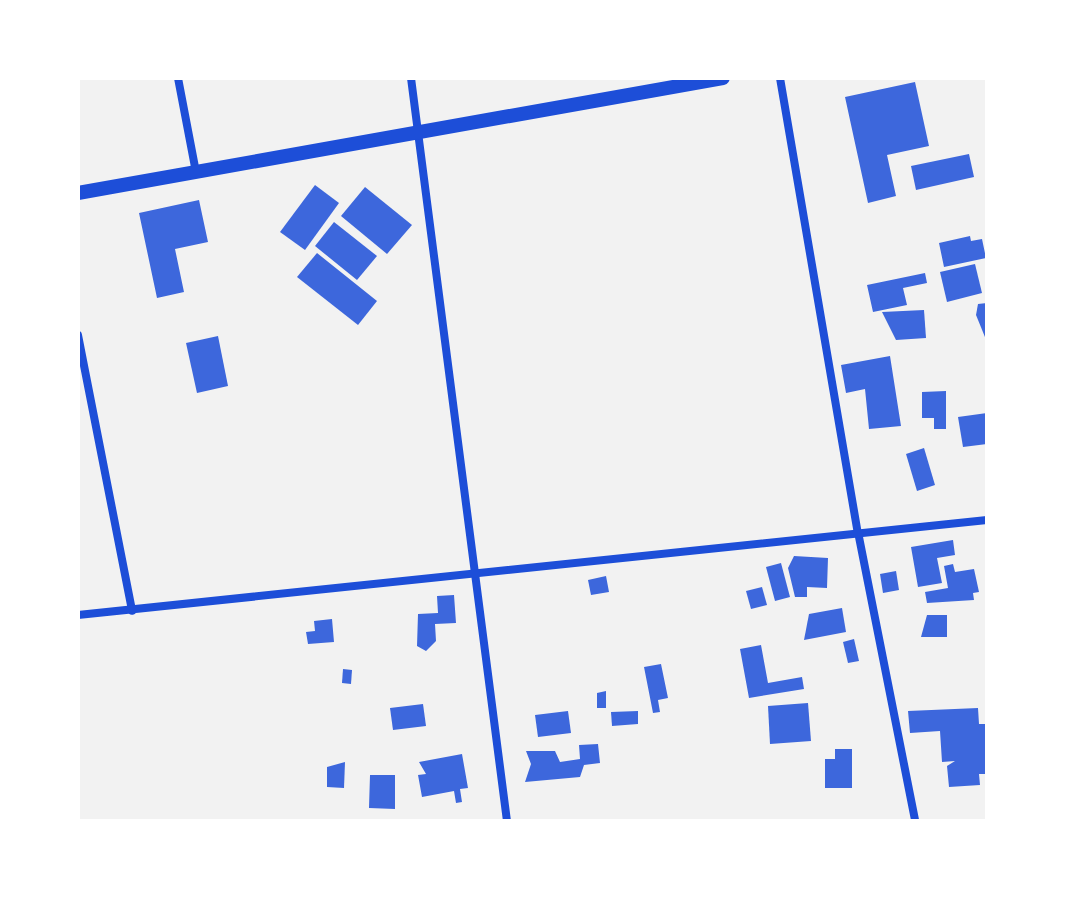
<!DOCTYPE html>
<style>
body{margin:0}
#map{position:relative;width:1065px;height:899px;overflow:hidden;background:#f2f2f2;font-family:"Fira Sans",sans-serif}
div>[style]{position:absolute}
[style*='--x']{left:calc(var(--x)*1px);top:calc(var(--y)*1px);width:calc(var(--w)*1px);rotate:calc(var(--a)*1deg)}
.building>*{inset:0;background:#3d67dc}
.minor>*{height:8px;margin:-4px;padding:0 4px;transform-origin:4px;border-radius:4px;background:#1d4ed8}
.secondary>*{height:14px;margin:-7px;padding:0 7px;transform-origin:7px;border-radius:7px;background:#1d4ed8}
span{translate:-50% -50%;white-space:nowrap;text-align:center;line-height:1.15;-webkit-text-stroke:6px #fff;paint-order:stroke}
.frame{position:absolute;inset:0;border:80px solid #fff;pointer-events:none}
</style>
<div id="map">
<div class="building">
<div style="clip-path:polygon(915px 82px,929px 146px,887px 155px,896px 196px,868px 203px,845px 97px)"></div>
<div style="clip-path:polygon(969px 154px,974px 177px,916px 190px,911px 166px)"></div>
<div style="clip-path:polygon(315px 185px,339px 203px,305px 250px,280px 232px)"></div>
<div style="clip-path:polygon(365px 187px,412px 225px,387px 254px,341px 216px)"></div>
<div style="clip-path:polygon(199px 200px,208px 242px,175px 249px,184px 292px,157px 298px,139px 213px)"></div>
<div style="clip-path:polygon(334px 222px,377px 256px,357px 280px,315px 246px)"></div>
<div style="clip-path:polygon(970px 236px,971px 241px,982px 239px,986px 258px,944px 267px,939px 243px)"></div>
<div style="clip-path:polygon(317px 253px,377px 301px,358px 325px,297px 277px)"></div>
<div style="clip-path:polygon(975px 264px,982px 293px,947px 302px,940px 272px)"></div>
<div style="clip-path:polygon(925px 273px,927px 283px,903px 288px,907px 305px,873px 312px,867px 285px)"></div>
<div style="clip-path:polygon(987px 303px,987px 342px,976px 315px,978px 304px)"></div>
<div style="clip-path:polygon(924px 310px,926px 338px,896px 340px,882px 312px)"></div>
<div style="clip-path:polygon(218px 336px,228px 386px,197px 393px,186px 343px)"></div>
<div style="clip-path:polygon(890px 356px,901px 426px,869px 429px,865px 389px,846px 393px,841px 365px)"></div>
<div style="clip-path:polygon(946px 391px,946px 429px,934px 429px,934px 418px,922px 418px,922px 392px)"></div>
<div style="clip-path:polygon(987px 413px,987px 444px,963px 447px,958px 417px)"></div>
<div style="clip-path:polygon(924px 448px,935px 485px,917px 491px,906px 454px)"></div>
<div style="clip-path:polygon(953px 540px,955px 555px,937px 558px,942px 583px,918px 587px,911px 547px)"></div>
<div style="clip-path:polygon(794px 556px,828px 558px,827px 588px,807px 587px,807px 597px,795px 597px,788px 568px)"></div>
<div style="clip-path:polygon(781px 563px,790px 597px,775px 601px,766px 567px)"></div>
<div style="clip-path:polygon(953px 564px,955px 572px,974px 569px,979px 592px,973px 593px,974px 600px,927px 603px,925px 592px,948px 588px,944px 566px)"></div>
<div style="clip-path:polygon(896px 571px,899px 590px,883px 593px,880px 574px)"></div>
<div style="clip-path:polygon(606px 576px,609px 592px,591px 595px,588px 580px)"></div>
<div style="clip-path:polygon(762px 587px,767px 605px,751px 609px,746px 591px)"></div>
<div style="clip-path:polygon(454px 595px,456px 623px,435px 624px,436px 641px,426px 651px,417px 646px,418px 614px,438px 613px,437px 596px)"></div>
<div style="clip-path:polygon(842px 608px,846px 632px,804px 640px,809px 614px)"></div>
<div style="clip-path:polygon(927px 615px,947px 615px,947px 637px,921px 637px)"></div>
<div style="clip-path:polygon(332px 619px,334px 642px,308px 644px,306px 632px,315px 631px,314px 621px)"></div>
<div style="clip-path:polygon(854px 639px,859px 661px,848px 663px,843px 642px)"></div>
<div style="clip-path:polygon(761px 645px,768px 683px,802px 677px,804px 689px,749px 698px,740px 649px)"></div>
<div style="clip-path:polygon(661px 664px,668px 698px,658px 700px,660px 712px,653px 713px,644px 667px)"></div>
<div style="clip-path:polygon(343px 669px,352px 670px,351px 684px,342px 683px)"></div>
<div style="clip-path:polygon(606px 691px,606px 708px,597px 708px,597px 693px)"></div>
<div style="clip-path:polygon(808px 703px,811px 741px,770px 744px,768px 706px)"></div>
<div style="clip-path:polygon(423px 704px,426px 726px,393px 730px,390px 708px)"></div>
<div style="clip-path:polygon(978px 708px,979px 724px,986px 724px,987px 774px,979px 774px,980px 785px,949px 787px,947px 766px,955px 761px,942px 762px,940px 731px,910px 733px,908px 711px)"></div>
<div style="clip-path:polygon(568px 711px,571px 733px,538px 737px,535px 715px)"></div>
<div style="clip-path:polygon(638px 711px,638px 724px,612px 726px,611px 712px)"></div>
<div style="clip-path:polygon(598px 744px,600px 763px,584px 765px,580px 777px,525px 782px,531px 764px,526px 751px,555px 751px,560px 762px,580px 759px,579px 745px)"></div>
<div style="clip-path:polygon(835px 749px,852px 749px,852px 788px,825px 788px,825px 759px,835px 759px)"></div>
<div style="clip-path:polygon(462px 754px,468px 788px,460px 789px,462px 802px,456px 803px,454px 791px,422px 797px,418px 775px,426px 774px,419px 762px)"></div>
<div style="clip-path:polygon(345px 762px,344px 788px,327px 787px,327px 767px)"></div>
<div style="clip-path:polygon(370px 775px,395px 775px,395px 809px,369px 808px)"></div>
</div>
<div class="minor">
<div style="--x:178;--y:78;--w:96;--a:79.2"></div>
<div style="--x:411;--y:78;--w:749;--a:82.64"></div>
<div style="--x:780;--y:78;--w:461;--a:80.3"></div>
<div style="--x:858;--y:532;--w:295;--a:78.8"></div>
<div style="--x:78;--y:335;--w:281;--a:78.9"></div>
<div style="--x:78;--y:615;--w:914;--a:-5.97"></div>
</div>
<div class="secondary">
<div style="--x:78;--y:193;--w:655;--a:-10.11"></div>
</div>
<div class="frame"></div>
</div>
